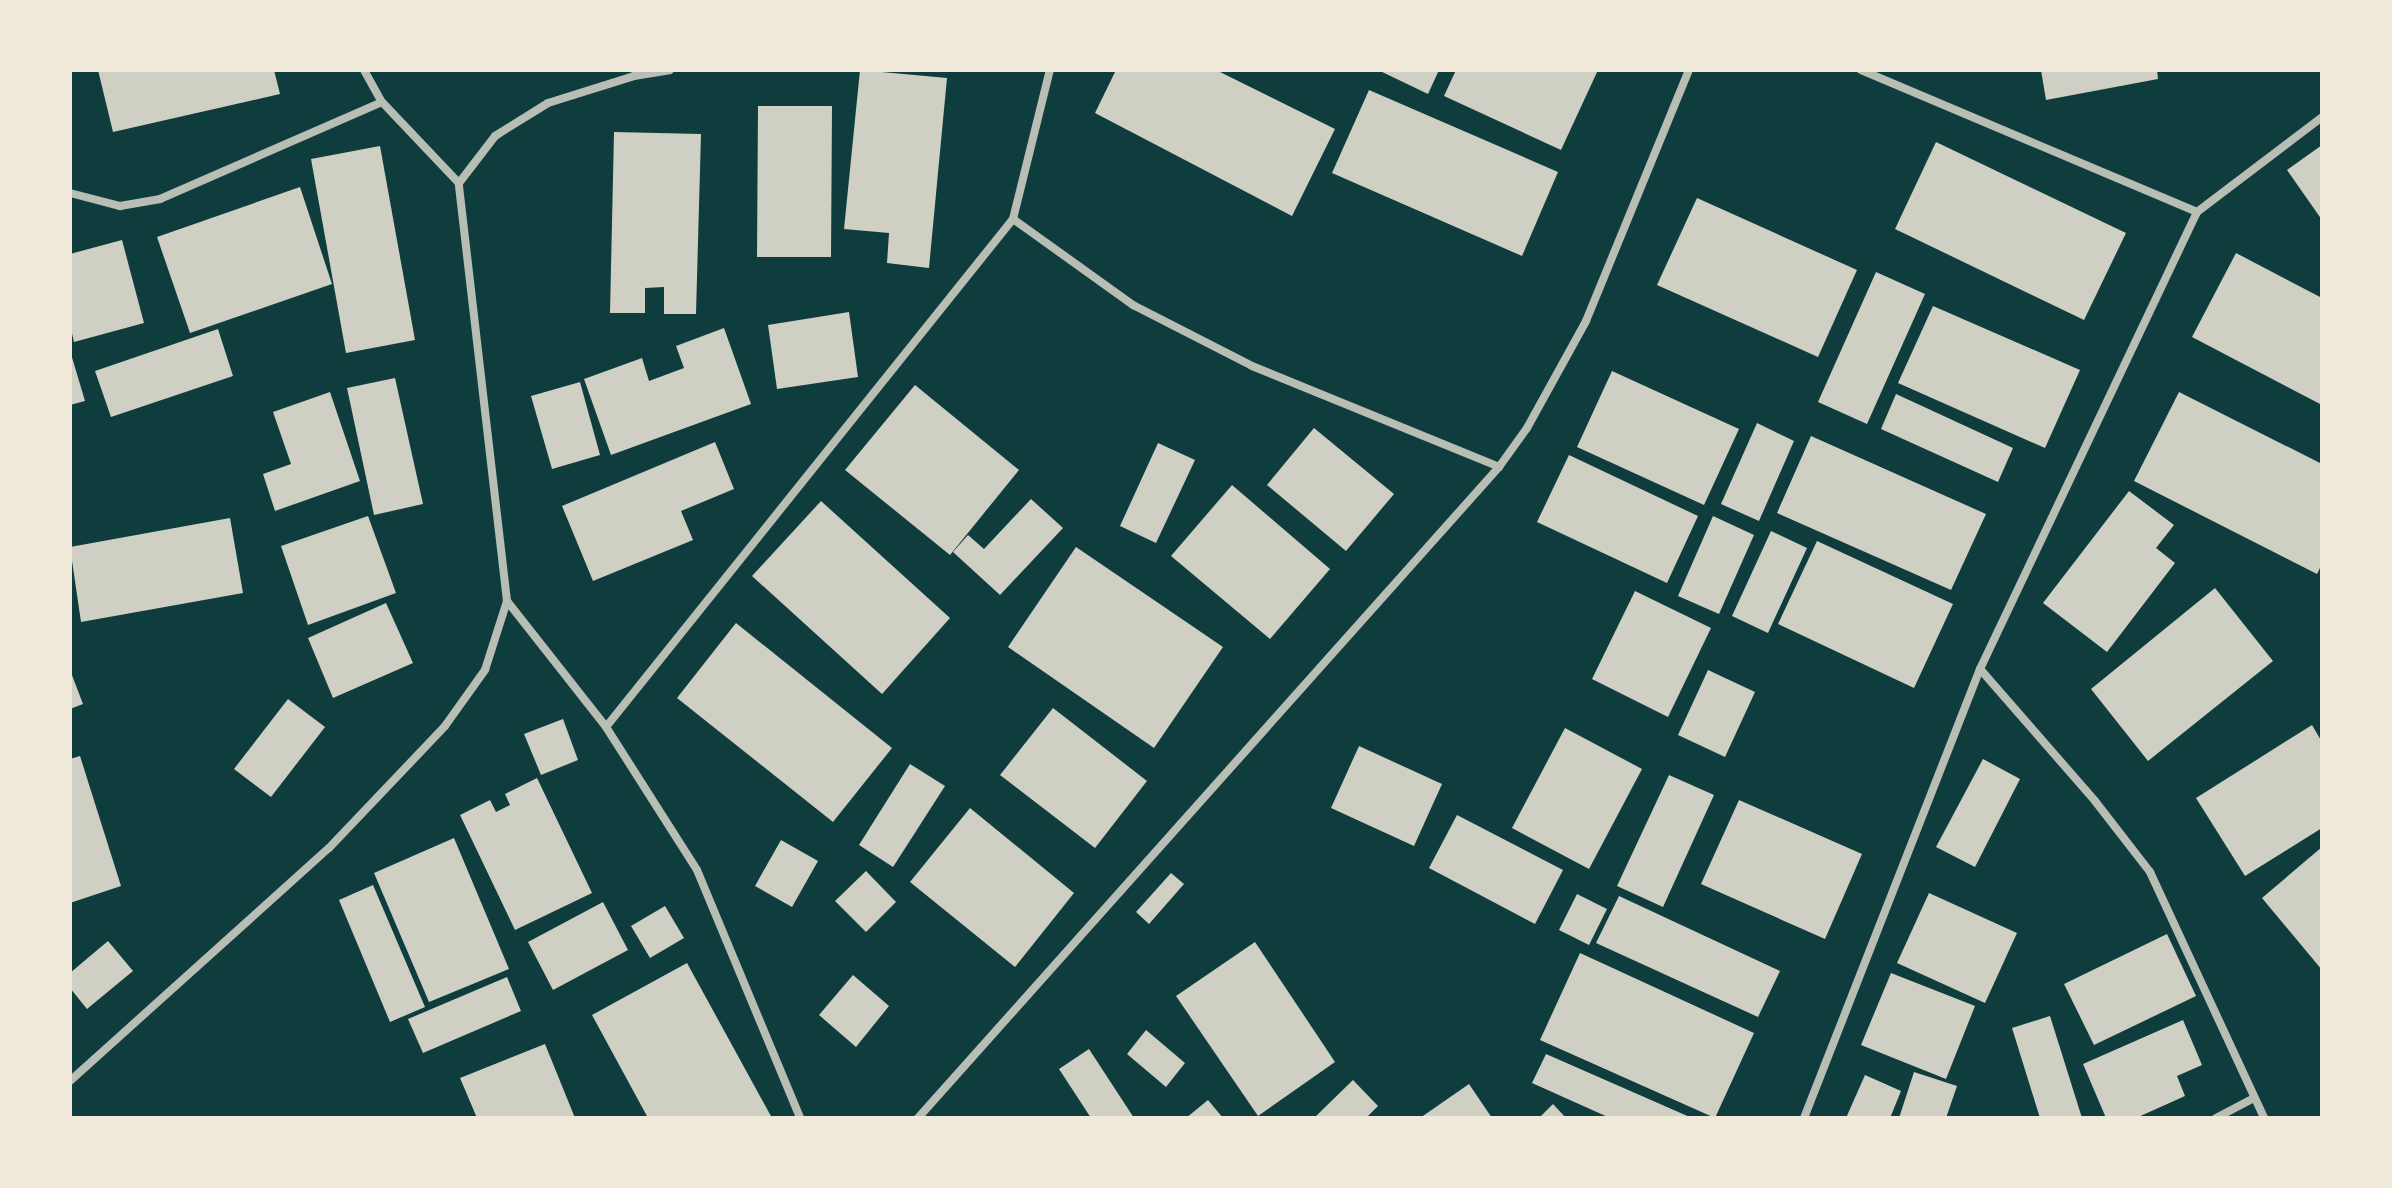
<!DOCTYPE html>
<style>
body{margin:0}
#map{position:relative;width:2392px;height:1188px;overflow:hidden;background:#0f3d3e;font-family:Lato,sans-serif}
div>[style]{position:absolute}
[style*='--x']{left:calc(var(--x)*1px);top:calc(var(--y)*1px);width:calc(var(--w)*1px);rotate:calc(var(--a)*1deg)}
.building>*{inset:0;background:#cfcfc3}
.minor>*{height:8px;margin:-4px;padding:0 4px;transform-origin:4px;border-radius:4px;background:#b8beb3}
span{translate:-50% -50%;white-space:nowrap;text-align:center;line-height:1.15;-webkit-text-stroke:6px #f1e9da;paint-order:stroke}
.frame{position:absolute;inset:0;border:72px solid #f1e9da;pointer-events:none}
</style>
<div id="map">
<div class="building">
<div style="clip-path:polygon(98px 70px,274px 70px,280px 94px,113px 132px)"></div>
<div style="clip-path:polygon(860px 70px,947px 78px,929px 268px,887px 263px,889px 233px,844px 229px)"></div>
<div style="clip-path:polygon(1116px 70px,1216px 70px,1335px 129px,1292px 216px,1095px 113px)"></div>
<div style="clip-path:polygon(1378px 70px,1439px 70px,1428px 94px)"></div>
<div style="clip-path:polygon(1456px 70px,1598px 70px,1561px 150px,1444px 96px)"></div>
<div style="clip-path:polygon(2041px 70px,2157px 70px,2158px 79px,2046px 100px)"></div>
<div style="clip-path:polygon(1369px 90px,1558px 172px,1522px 256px,1332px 173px)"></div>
<div style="clip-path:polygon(758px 106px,832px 106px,831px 257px,757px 257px)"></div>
<div style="clip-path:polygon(614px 132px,701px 134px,696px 314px,664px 314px,664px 287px,645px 288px,645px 313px,610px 313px)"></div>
<div style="clip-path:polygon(1936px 142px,2126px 233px,2084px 320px,1895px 229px)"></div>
<div style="clip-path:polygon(2322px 145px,2322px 220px,2287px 170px)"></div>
<div style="clip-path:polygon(380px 146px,415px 340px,346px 353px,311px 159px)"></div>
<div style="clip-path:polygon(300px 187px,332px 284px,190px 333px,157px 237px)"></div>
<div style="clip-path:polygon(1697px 198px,1857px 270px,1818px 357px,1657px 285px)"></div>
<div style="clip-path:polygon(122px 240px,144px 323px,74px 342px,70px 325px,70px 254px)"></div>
<div style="clip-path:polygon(2236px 253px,2322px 298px,2322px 405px,2192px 337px)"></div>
<div style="clip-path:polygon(1876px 272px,1925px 294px,1867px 424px,1818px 402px)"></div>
<div style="clip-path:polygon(1933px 306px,2080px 370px,2045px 448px,1898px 383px)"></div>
<div style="clip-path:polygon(849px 312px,858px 377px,777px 389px,768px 325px)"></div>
<div style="clip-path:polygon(724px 328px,751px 404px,611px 455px,584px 379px,642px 358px,649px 381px,684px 368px,676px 346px)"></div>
<div style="clip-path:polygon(218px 329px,233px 376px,111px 417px,95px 371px)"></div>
<div style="clip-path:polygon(71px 354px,85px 401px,70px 405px,70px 355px)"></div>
<div style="clip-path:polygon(1612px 371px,1739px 429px,1704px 505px,1577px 447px)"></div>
<div style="clip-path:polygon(395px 378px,423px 504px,374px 515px,347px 388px)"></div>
<div style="clip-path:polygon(580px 382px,600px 455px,552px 469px,531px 396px)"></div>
<div style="clip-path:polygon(915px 385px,1019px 470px,950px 555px,845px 470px)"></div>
<div style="clip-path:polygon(330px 392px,360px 481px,275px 511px,263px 474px,291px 464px,273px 412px)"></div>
<div style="clip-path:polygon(2179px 392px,2322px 464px,2322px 564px,2317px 574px,2134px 481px)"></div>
<div style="clip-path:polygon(1896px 394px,2013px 448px,1998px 482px,1881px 429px)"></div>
<div style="clip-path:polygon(1757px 423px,1794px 441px,1759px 521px,1721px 504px)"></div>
<div style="clip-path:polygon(1314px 428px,1394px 494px,1346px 551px,1267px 485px)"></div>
<div style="clip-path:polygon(1811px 436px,1986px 514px,1951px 590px,1777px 513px)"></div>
<div style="clip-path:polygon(715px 442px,734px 489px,681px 511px,693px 540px,593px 581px,562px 506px)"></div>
<div style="clip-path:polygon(1158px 443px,1195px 460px,1156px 543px,1120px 526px)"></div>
<div style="clip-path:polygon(1569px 455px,1698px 516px,1667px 583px,1537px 522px)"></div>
<div style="clip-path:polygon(1232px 485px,1330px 569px,1270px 639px,1171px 556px)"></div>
<div style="clip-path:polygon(2129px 491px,2174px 525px,2156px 548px,2175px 563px,2107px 652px,2043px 603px)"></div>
<div style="clip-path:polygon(1031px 499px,1063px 528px,1000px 595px,953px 552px,968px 535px,984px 549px)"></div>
<div style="clip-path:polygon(821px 501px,950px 618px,882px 694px,752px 576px)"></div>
<div style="clip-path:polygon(368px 516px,396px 593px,308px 625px,281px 546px)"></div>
<div style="clip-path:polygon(1713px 516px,1754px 535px,1719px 614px,1678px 596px)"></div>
<div style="clip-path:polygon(230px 518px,243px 593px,81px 622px,70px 547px)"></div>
<div style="clip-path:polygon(1771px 531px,1807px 548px,1768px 633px,1732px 616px)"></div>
<div style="clip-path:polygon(1817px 541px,1953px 604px,1914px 688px,1778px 624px)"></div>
<div style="clip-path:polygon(1076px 547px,1223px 647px,1154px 748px,1008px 647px)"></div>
<div style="clip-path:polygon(2215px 588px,2273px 661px,2148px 761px,2091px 689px)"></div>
<div style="clip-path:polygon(1635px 591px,1711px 628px,1668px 717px,1592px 679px)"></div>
<div style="clip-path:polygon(386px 603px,413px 663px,333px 698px,308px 638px)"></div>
<div style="clip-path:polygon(736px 623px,892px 748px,833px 822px,677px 698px)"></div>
<div style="clip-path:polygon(70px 670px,83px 704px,70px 709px)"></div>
<div style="clip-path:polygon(1708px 670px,1755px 692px,1725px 757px,1678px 735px)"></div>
<div style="clip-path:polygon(288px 699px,325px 727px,271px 797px,234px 769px)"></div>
<div style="clip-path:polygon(1053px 708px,1147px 781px,1095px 848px,1000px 775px)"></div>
<div style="clip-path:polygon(563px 719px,578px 760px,541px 775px,524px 734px)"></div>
<div style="clip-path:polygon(2312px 725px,2322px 742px,2322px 828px,2245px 876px,2196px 798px)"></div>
<div style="clip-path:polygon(1565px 728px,1642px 769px,1589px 869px,1512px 828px)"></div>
<div style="clip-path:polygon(1359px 746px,1442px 784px,1414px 846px,1331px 808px)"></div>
<div style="clip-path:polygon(80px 756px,121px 886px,70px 903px,70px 759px)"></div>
<div style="clip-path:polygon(1983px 759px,2020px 779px,1975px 867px,1936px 847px)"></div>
<div style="clip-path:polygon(910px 764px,945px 786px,893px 867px,859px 845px)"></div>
<div style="clip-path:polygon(1669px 775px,1714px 795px,1663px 907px,1617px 886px)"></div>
<div style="clip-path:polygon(537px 778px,592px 893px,515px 930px,460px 815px,490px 800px,496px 812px,510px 805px,505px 794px)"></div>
<div style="clip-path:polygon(1739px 800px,1862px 854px,1825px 939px,1701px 884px)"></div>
<div style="clip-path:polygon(970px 808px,1074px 893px,1015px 967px,910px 882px)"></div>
<div style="clip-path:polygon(1457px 815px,1563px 870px,1535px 924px,1429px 868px)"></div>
<div style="clip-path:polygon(454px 838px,509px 969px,429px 1002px,374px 873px)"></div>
<div style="clip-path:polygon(781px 840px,818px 861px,792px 907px,755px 886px)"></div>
<div style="clip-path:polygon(2322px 847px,2322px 970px,2262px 898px)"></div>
<div style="clip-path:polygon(866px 871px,896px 902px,866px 932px,835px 901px)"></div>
<div style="clip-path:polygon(1171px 873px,1184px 884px,1149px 924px,1136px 912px)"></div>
<div style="clip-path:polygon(373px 885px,425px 1007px,390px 1022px,339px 900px)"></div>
<div style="clip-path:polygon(1929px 893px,2017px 933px,1985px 1003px,1897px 963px)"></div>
<div style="clip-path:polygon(1577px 894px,1607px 909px,1589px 945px,1559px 930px)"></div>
<div style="clip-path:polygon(1619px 896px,1780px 971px,1758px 1017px,1596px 943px)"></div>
<div style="clip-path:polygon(603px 902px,628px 950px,553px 990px,528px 942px)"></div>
<div style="clip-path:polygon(665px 906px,684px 938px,650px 958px,631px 926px)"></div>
<div style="clip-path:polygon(2167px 934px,2196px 996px,2094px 1045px,2064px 984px)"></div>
<div style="clip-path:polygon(108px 941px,133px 971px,87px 1009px,70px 988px,70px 973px)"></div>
<div style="clip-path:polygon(1255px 942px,1335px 1062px,1258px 1116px,1176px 996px)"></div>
<div style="clip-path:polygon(1580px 953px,1754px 1033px,1715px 1118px,1540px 1040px)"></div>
<div style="clip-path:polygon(687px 963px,772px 1118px,648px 1118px,592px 1015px)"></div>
<div style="clip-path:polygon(1891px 973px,1975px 1006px,1946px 1079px,1861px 1045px)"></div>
<div style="clip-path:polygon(853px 975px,889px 1006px,856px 1047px,819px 1015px)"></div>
<div style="clip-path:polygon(507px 977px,521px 1011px,423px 1053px,408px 1019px)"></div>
<div style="clip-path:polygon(2050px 1016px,2082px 1118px,2040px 1118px,2012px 1028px)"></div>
<div style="clip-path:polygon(2183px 1020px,2202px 1065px,2177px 1076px,2185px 1096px,2136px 1118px,2106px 1118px,2083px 1064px)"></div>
<div style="clip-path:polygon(1146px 1030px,1185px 1063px,1166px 1087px,1127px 1054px)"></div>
<div style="clip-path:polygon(545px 1044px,575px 1118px,477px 1118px,460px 1078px)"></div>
<div style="clip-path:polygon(1089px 1049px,1134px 1118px,1091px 1118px,1059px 1069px)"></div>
<div style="clip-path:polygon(1546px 1054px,1692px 1118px,1610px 1118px,1532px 1083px)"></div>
<div style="clip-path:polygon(1914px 1072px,1957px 1086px,1946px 1118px,1899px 1118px)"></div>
<div style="clip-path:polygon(1865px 1075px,1901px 1091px,1890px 1118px,1846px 1118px)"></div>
<div style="clip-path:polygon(1353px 1080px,1378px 1106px,1366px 1118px,1314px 1118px)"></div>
<div style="clip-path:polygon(1469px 1084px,1492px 1118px,1420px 1118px)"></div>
<div style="clip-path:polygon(1208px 1100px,1223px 1118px,1186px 1118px)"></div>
<div style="clip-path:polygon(1553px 1104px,1566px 1118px,1539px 1118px)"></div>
</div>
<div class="minor">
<div style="--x:364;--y:70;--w:37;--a:61"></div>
<div style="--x:382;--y:102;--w:112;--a:46.5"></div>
<div style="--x:1861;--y:70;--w:365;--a:22.9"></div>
<div style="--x:70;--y:193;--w:52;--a:14.6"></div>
<div style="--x:120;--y:206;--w:41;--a:-9.9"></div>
<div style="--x:160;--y:199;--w:242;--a:-23.6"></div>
<div style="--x:1013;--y:219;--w:148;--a:35.6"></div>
<div style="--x:1133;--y:305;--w:134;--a:27.1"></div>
<div style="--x:1252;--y:366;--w:267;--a:22.2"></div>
<div style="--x:507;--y:601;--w:160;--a:51.8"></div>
<div style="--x:606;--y:727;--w:169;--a:57.5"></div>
<div style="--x:697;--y:870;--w:269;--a:67.4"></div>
<div style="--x:1980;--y:669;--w:175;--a:48.9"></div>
<div style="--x:2095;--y:801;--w:90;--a:52.2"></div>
<div style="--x:2150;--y:872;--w:271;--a:65.1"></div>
<div style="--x:606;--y:727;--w:651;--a:-51.3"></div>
<div style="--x:1013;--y:219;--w:154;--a:-76.1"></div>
<div style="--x:70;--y:1081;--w:348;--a:-42"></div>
<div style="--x:329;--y:848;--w:168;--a:-46.4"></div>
<div style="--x:445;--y:726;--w:69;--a:-54.5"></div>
<div style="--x:485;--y:670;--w:72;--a:-72.3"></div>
<div style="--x:507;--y:601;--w:421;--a:-96.6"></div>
<div style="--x:459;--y:183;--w:59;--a:-52.5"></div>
<div style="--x:495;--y:136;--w:62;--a:-31.9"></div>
<div style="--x:548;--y:103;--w:90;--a:-17.4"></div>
<div style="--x:634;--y:76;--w:36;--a:-9"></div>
<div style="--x:918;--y:1118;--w:873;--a:-48.25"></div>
<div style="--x:1499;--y:467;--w:48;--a:-54.3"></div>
<div style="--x:1527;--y:428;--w:122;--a:-61.1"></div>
<div style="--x:1586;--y:321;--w:271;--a:-67.7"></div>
<div style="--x:1804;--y:1118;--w:482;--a:-68.6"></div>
<div style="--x:1980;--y:669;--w:506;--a:-64.6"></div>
<div style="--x:2197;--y:212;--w:157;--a:-37.2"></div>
<div style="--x:2216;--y:1118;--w:43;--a:-27.8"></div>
</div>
<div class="frame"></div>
</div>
